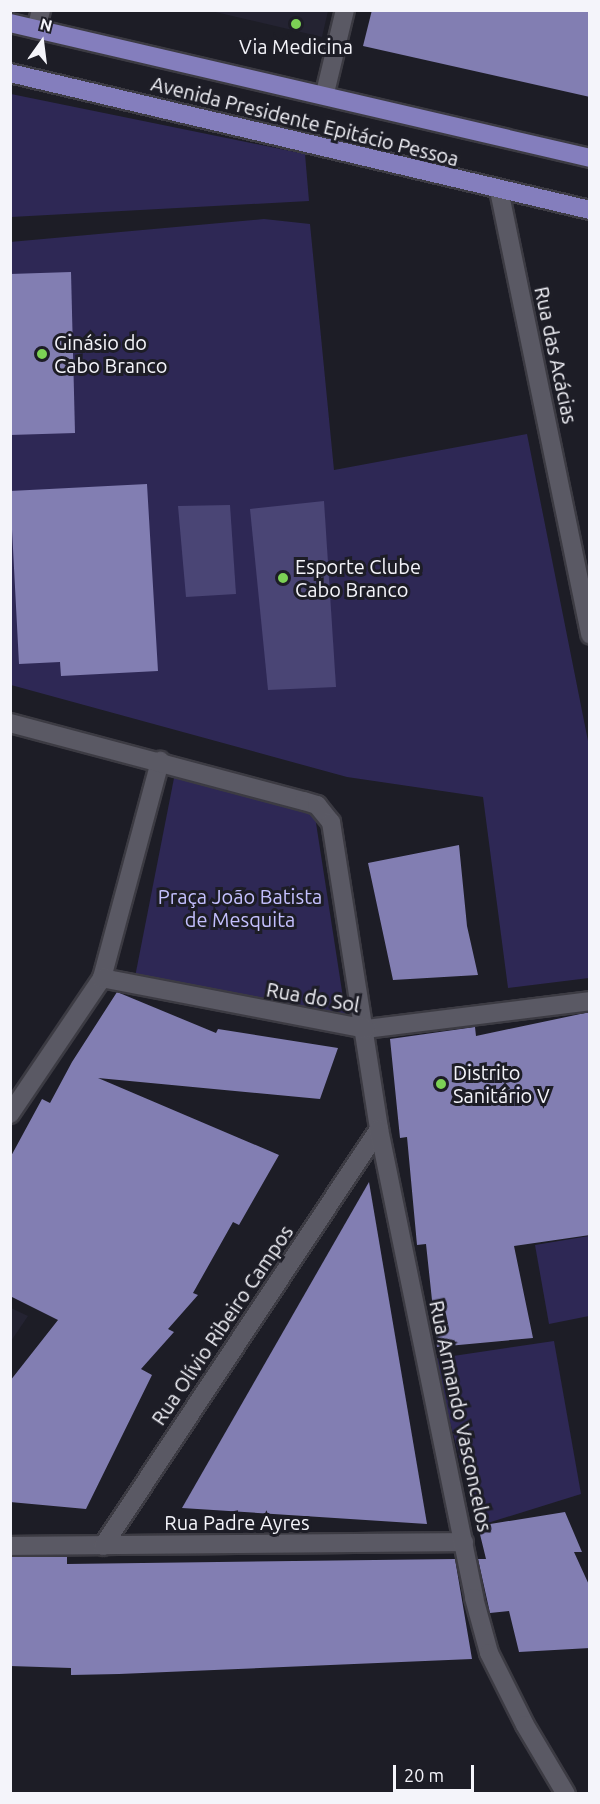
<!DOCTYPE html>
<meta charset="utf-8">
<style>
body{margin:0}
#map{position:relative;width:600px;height:1804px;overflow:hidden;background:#1d1d26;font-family:Ubuntu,sans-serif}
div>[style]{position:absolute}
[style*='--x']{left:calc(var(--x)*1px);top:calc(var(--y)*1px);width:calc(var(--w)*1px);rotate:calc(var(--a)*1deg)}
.built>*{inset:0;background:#242332}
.green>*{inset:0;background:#2e2855}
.water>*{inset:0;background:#4a4575}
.building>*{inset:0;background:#827eb2}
.roads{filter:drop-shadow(2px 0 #3c3b43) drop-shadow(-2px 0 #3c3b43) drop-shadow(0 2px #3c3b43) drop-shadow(0 -2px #3c3b43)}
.minor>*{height:18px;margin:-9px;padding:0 9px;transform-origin:9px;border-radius:9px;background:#5a5964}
.tertiary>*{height:18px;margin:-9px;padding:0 9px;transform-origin:9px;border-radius:9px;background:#5a5964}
.primary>*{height:18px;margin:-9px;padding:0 9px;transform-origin:9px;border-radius:9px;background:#847ebd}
.dots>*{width:16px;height:16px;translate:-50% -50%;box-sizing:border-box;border:3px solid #1d1d26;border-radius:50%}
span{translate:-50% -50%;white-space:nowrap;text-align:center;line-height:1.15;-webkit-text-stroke:6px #1d1d26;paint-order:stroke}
.poi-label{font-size:20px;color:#f4f4fa}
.left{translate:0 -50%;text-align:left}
.street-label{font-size:20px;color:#f4f4fa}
.park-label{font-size:20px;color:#c4c0fe}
.frame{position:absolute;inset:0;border:12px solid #f4f4fa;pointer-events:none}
.north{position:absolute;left:12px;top:12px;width:60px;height:60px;-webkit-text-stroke:4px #1d1d26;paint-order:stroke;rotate:14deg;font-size:16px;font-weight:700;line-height:24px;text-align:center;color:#f4f4fa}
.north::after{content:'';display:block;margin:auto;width:21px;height:27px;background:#f4f4fa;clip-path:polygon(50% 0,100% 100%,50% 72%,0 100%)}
.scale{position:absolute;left:393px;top:1765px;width:81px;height:27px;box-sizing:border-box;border:3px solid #f4f4fa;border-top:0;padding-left:8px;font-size:18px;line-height:21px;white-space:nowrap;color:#f4f4fa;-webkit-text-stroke:4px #1d1d26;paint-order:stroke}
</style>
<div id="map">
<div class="built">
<div style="clip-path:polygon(211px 11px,328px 10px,328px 11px,322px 37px)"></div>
<div style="clip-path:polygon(11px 1308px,28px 1316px,11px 1341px)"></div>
</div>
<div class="green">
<div style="clip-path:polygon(11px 94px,305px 154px,309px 201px,11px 217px)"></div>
<div style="clip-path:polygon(264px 219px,310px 224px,334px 470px,527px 434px,589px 746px,589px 978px,508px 988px,483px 797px,347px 777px,11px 685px,10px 242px)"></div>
<div style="clip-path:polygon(175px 773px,314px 810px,346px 1017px,135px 977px)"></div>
<div style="clip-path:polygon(589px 1236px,589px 1316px,549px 1324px,535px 1245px)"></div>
<div style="clip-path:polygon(554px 1341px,581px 1494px,478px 1526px,433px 1359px)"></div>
</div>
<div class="water">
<div style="clip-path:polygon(324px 501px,336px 687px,268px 690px,250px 509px)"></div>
<div style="clip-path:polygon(230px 505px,236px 594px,186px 597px,178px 506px)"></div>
</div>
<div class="building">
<div style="clip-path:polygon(372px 10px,590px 10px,590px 97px,363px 46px)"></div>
<div style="clip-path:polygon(71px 272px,75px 433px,10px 435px,10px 274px)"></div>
<div style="clip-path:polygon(147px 484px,158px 671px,61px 676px,60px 662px,19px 664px,10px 491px)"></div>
<div style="clip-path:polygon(459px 845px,467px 926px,478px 975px,393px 980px,368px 863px)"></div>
<div style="clip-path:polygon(117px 992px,216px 1033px,218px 1029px,338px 1048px,320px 1099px,98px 1078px,279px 1155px,239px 1225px,233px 1222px,193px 1293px,198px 1295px,168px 1329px,174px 1332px,141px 1369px,152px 1375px,86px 1509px,10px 1502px,10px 1381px,58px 1320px,10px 1296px,10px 1158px,42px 1099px,50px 1103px,72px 1062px)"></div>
<div style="clip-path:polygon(590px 1012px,590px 1235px,514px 1246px,533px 1338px,437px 1347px,426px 1244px,417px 1245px,407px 1137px,400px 1138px,390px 1039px,475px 1027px,476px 1036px)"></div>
<div style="clip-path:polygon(369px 1182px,427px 1524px,182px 1508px)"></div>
<div style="clip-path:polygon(565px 1512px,582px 1552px,574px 1552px,590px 1587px,590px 1648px,519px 1652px,509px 1611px,490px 1613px,478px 1559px,486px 1559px,478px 1526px)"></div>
<div style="clip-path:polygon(10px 1557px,67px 1557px,67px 1564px,455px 1559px,472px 1659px,119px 1674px,71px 1675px,71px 1668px,10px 1666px)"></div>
</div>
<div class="roads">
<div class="minor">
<div style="--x:36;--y:29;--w:20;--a:-75"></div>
<div style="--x:325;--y:93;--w:85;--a:-76.5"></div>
<div style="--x:499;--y:190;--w:454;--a:78.4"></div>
<div style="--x:102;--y:978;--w:225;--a:-75"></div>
<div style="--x:366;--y:1029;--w:226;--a:-7.1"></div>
<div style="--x:10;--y:1546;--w:454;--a:-0.5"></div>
<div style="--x:103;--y:1546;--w:500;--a:-56.5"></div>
</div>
<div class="tertiary">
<div style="--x:10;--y:723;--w:304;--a:14.9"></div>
<div style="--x:304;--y:801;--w:14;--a:17"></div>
<div style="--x:317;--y:805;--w:22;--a:51"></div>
<div style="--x:331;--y:822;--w:311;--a:81.1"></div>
<div style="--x:379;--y:1129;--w:479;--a:78.5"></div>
<div style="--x:474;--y:1598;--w:57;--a:74.7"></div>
<div style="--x:489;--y:1653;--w:80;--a:63.4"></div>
<div style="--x:525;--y:1725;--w:80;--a:59.3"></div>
<div style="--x:10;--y:1114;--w:164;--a:-55.9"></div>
<div style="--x:102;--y:978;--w:269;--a:10.9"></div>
</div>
<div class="primary">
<div style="--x:10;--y:23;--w:596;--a:13.1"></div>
<div style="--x:10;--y:73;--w:596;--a:13.29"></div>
</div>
</div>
<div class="dots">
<div style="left:296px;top:24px;background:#7cd155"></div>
<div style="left:42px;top:354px;background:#7cd155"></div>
<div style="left:283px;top:578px;background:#7cd155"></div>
<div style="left:441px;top:1084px;background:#7cd155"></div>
</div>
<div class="poi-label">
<span style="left:296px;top:46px">Via Medicina</span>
<span class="left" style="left:54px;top:354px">Ginásio do<br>Cabo Branco</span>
<span class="left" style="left:295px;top:578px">Esporte Clube<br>Cabo Branco</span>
<span class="left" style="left:453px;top:1084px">Distrito<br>Sanitário V</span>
</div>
<div class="street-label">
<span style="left:305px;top:121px;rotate:14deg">Avenida Presidente Epitácio Pessoa</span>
<span style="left:556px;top:355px;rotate:78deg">Rua das Acácias</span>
<span style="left:313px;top:997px;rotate:10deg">Rua do Sol</span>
<span style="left:222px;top:1325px;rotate:-56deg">Rua Olívio Ribeiro Campos</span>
<span style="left:461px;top:1416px;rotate:78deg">Rua Armando Vasconcelos</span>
<span style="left:237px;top:1522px">Rua Padre Ayres</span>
</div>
<div class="park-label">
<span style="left:240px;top:908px">Praça João Batista<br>de Mesquita</span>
</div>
<div class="frame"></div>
<div class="north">N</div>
<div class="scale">20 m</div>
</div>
